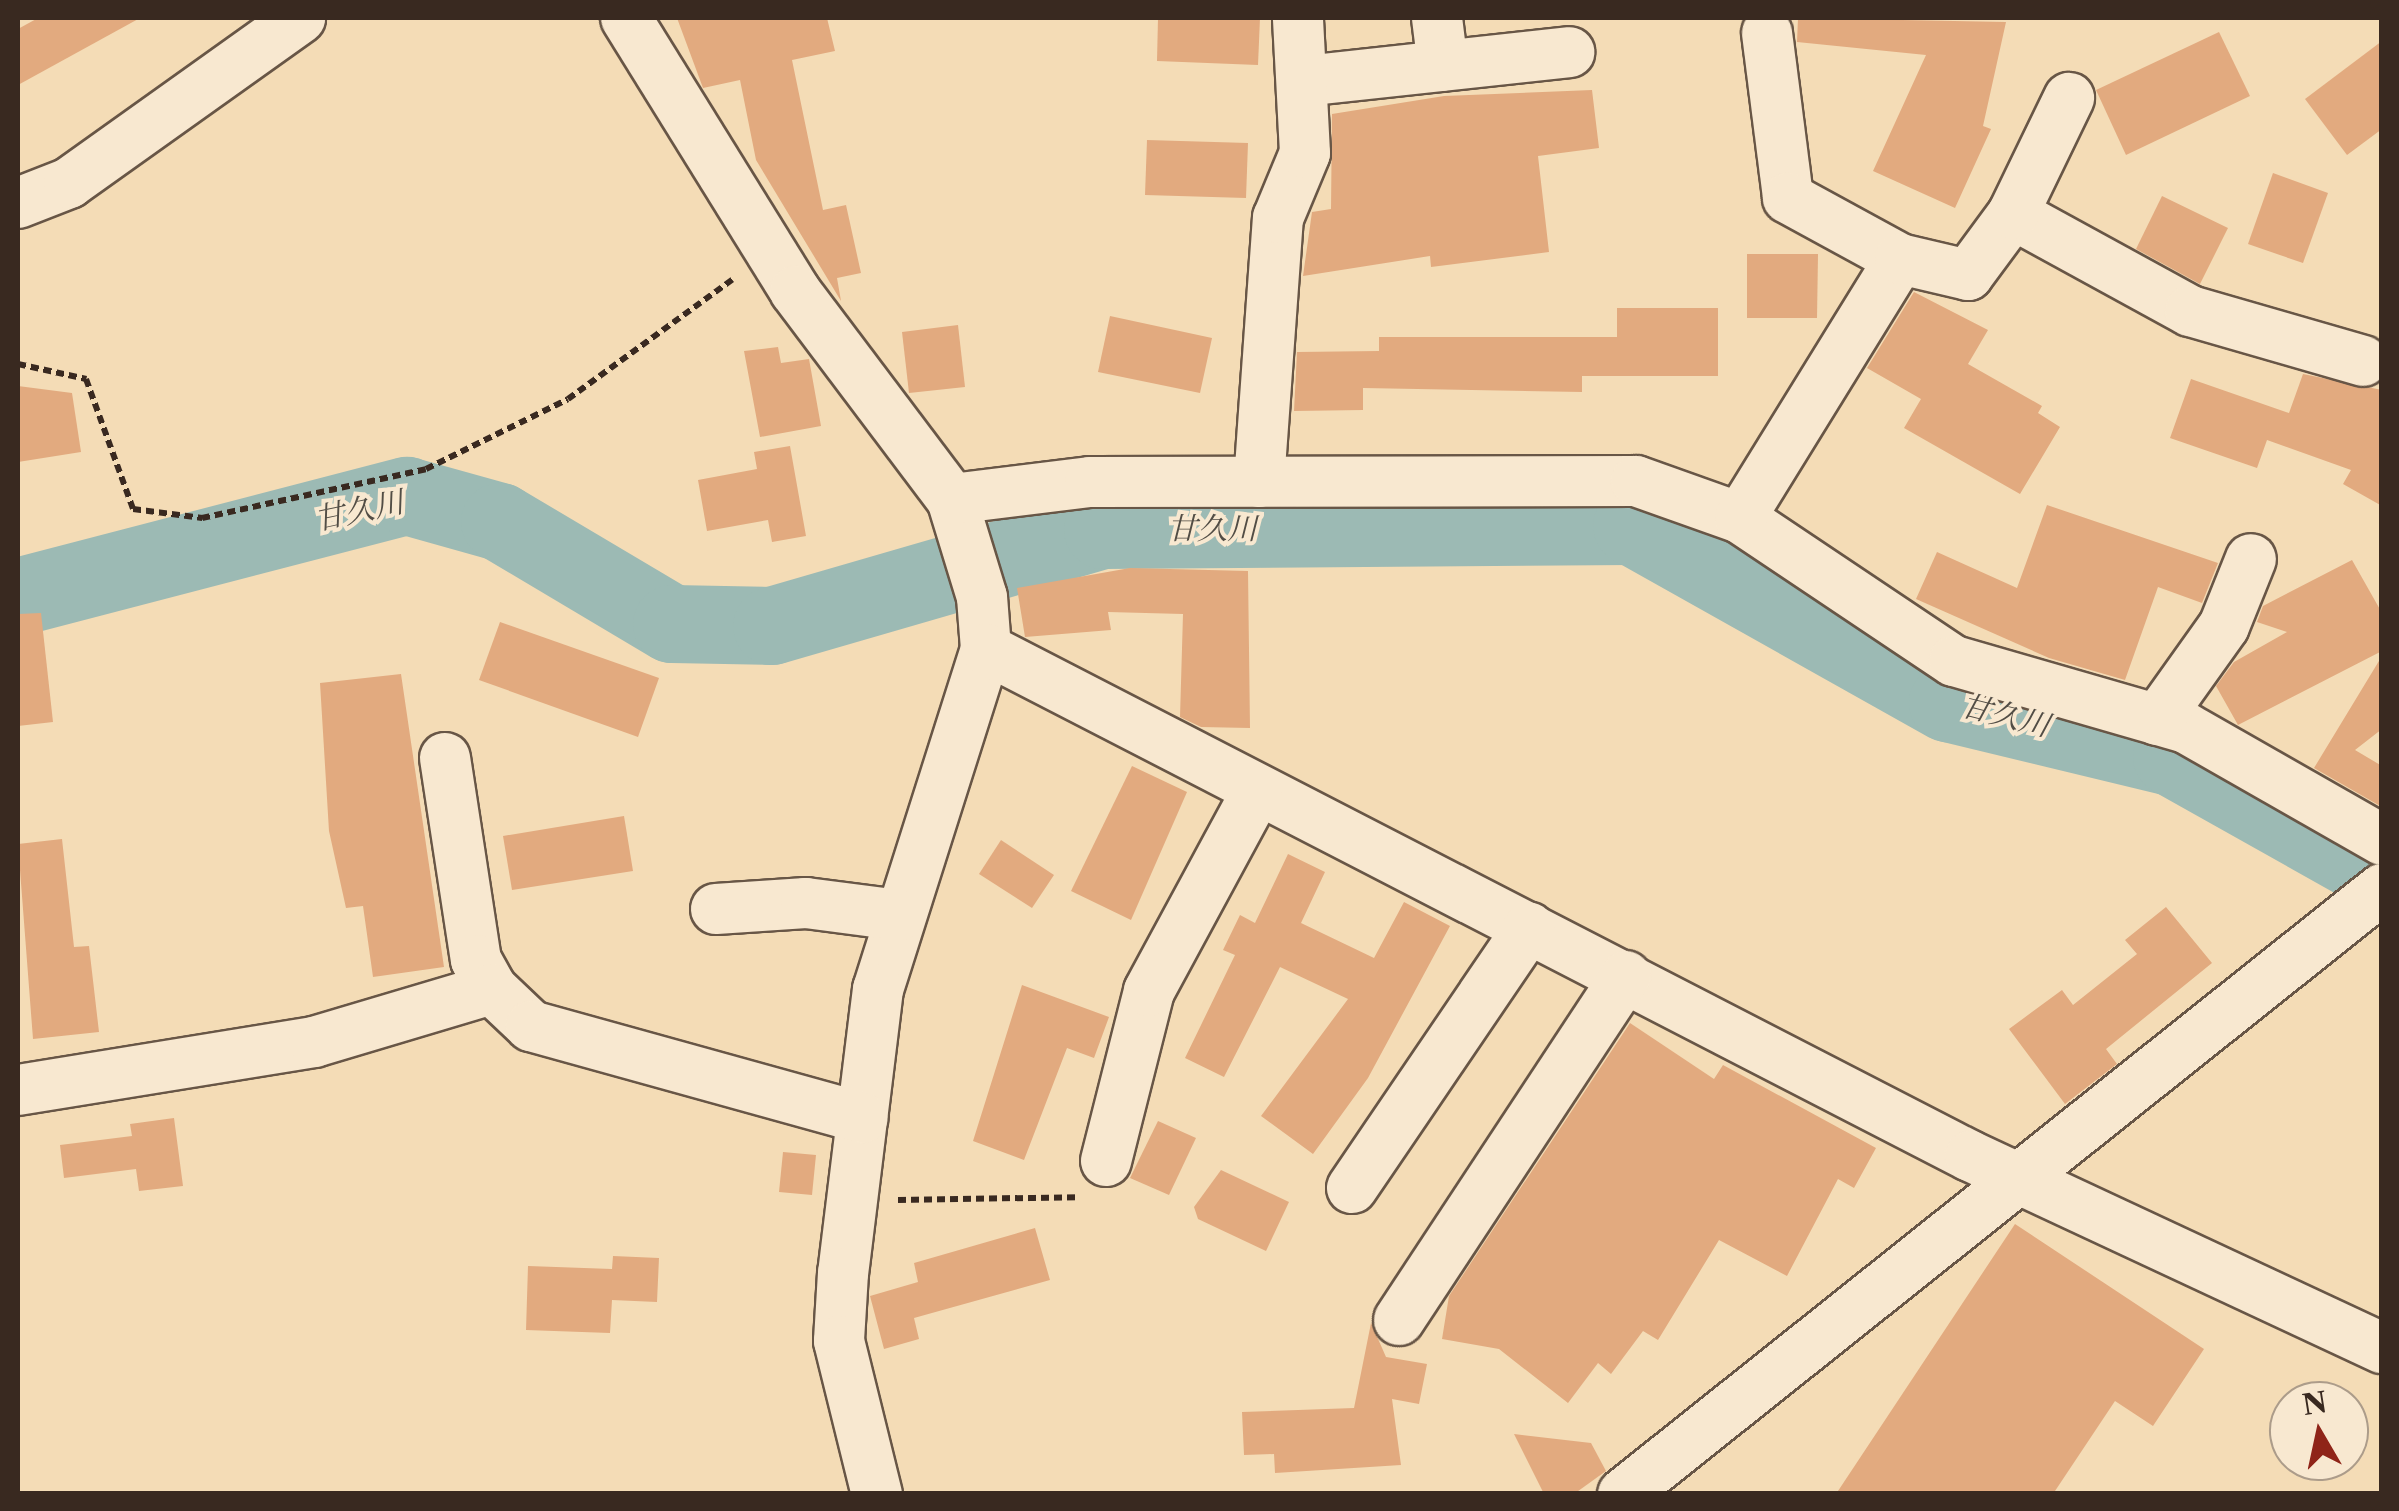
<!DOCTYPE html>
<meta charset="utf-8">
<style>
body{margin:0}
#map{position:relative;width:2399px;height:1511px;overflow:hidden;background:#f4dcb6;font-family:"Libre Caslon Text","Noto Serif JP",serif}
div>[style]{position:absolute}
[style*='--x']{left:calc(var(--x)*1px);top:calc(var(--y)*1px);width:calc(var(--w)*1px);rotate:calc(var(--a)*1deg)}
.river>*{height:78px;margin:-39px;padding:0 39px;transform-origin:39px;border-radius:39px;background:#9cbab4}
.building>*{inset:0;background:#e2aa7f}
.path>*{height:6px;margin-top:-3px;transform-origin:0;background:repeating-linear-gradient(90deg,#392920 0 8px,transparent 0 13px)}
.roads{filter:drop-shadow(2px 0 #685646) drop-shadow(-2px 0 #685646) drop-shadow(0 2px #685646) drop-shadow(0 -2px #685646)}
.minor>*{height:50px;margin:-25px;padding:0 25px;transform-origin:25px;border-radius:25px;background:#f8e8d0}
span{translate:-50% -50%;white-space:nowrap;text-align:center;line-height:1.15;-webkit-text-stroke:8px #f8e8d0;paint-order:stroke}
.water-label{font-size:30px;color:#524d45;font-style:italic}
.frame{position:absolute;inset:0;border:20px solid #392920;pointer-events:none}
.north{position:absolute;left:2269px;top:1381px;width:100px;height:100px;box-sizing:border-box;background:#f8e8d0;border:2px solid #ac9c8a;border-radius:50%;rotate:351deg;font-size:28px;font-weight:700;line-height:40px;text-align:center;color:#392920}
.north::after{content:'';display:block;margin:auto;width:35px;height:45px;background:#8f2418;clip-path:polygon(50% 0,100% 100%,50% 72%,0 100%)}
</style>
<div id="map">
<div class="river">
<div style="--x:18;--y:597;--w:402;--a:-14.6"></div>
<div style="--x:407;--y:496;--w:97;--a:15.6"></div>
<div style="--x:500;--y:522;--w:200;--a:30.7"></div>
<div style="--x:672;--y:624;--w:100;--a:1.1"></div>
<div style="--x:772;--y:626;--w:345;--a:-16.2"></div>
<div style="--x:1103;--y:530;--w:529;--a:-0.43"></div>
<div style="--x:1632;--y:526;--w:362;--a:29.3"></div>
<div style="--x:1948;--y:703;--w:230;--a:13.6"></div>
<div style="--x:2172;--y:757;--w:241;--a:29.3"></div>
</div>
<div class="building">
<div style="clip-path:polygon(38px 18px,140px 18px,18px 85px,18px 29px)"></div>
<div style="clip-path:polygon(677px 18px,827px 18px,835px 51px,792px 60px,823px 210px,846px 205px,861px 273px,837px 278px,841px 301px,756px 160px,740px 80px,703px 88px)"></div>
<div style="clip-path:polygon(1158px 18px,1260px 18px,1258px 65px,1157px 61px)"></div>
<div style="clip-path:polygon(1798px 18px,2006px 22px,1983px 126px,1991px 129px,1955px 208px,1873px 171px,1926px 55px,1797px 42px)"></div>
<div style="clip-path:polygon(2219px 32px,2250px 96px,2126px 155px,2096px 90px)"></div>
<div style="clip-path:polygon(2382px 41px,2382px 129px,2347px 155px,2305px 99px)"></div>
<div style="clip-path:polygon(1592px 90px,1599px 148px,1538px 156px,1549px 252px,1431px 267px,1430px 256px,1303px 276px,1312px 212px,1331px 209px,1332px 114px,1444px 96px)"></div>
<div style="clip-path:polygon(1147px 140px,1248px 143px,1246px 198px,1145px 195px)"></div>
<div style="clip-path:polygon(2273px 173px,2328px 193px,2303px 263px,2248px 244px)"></div>
<div style="clip-path:polygon(2162px 196px,2228px 228px,2200px 284px,2136px 249px)"></div>
<div style="clip-path:polygon(1747px 254px,1818px 254px,1817px 318px,1747px 318px)"></div>
<div style="clip-path:polygon(1914px 292px,1988px 330px,1968px 364px,2042px 406px,2038px 413px,2060px 427px,2020px 494px,1904px 428px,1921px 399px,1867px 368px)"></div>
<div style="clip-path:polygon(1617px 308px,1718px 308px,1718px 376px,1582px 376px,1582px 392px,1363px 388px,1363px 410px,1294px 411px,1297px 352px,1379px 351px,1379px 337px,1617px 337px)"></div>
<div style="clip-path:polygon(1110px 316px,1212px 338px,1200px 393px,1098px 372px)"></div>
<div style="clip-path:polygon(958px 325px,965px 387px,909px 393px,902px 332px)"></div>
<div style="clip-path:polygon(778px 347px,781px 363px,809px 359px,821px 426px,760px 437px,744px 351px)"></div>
<div style="clip-path:polygon(2303px 374px,2382px 390px,2382px 506px,2343px 484px,2351px 470px,2267px 440px,2257px 468px,2170px 438px,2191px 379px,2289px 413px)"></div>
<div style="clip-path:polygon(18px 386px,72px 393px,81px 452px,18px 462px)"></div>
<div style="clip-path:polygon(790px 446px,806px 536px,772px 542px,768px 520px,707px 531px,698px 480px,757px 469px,754px 452px)"></div>
<div style="clip-path:polygon(2047px 505px,2218px 563px,2202px 603px,2158px 587px,2125px 680px,2049px 658px,1916px 599px,1937px 552px,2017px 588px)"></div>
<div style="clip-path:polygon(2352px 560px,2382px 613px,2382px 651px,2238px 725px,2216px 686px,2234px 662px,2287px 632px,2257px 622px,2263px 606px)"></div>
<div style="clip-path:polygon(1130px 568px,1248px 571px,1250px 728px,1201px 727px,1180px 717px,1183px 614px,1108px 612px,1111px 630px,1025px 637px,1017px 588px)"></div>
<div style="clip-path:polygon(41px 613px,53px 722px,18px 726px,18px 614px)"></div>
<div style="clip-path:polygon(500px 622px,659px 678px,638px 737px,479px 680px)"></div>
<div style="clip-path:polygon(2382px 656px,2382px 729px,2355px 750px,2382px 766px,2382px 807px,2314px 768px)"></div>
<div style="clip-path:polygon(401px 674px,444px 967px,373px 977px,363px 906px,346px 908px,329px 831px,320px 683px)"></div>
<div style="clip-path:polygon(1132px 766px,1187px 792px,1131px 920px,1071px 891px)"></div>
<div style="clip-path:polygon(624px 816px,633px 871px,512px 890px,503px 836px)"></div>
<div style="clip-path:polygon(62px 839px,74px 947px,89px 946px,99px 1032px,33px 1039px,18px 844px)"></div>
<div style="clip-path:polygon(1001px 840px,1054px 875px,1032px 908px,979px 874px)"></div>
<div style="clip-path:polygon(1288px 854px,1325px 872px,1301px 923px,1374px 958px,1404px 902px,1450px 926px,1368px 1078px,1313px 1154px,1261px 1116px,1348px 999px,1280px 967px,1224px 1077px,1185px 1058px,1235px 955px,1223px 950px,1240px 915px,1255px 923px)"></div>
<div style="clip-path:polygon(2166px 907px,2212px 963px,2106px 1049px,2117px 1064px,2065px 1104px,2009px 1029px,2062px 990px,2073px 1005px,2137px 954px,2125px 940px)"></div>
<div style="clip-path:polygon(1022px 985px,1109px 1017px,1094px 1058px,1067px 1048px,1024px 1160px,973px 1141px)"></div>
<div style="clip-path:polygon(1630px 1023px,1714px 1079px,1723px 1065px,1876px 1148px,1854px 1188px,1838px 1179px,1787px 1276px,1719px 1240px,1658px 1340px,1643px 1331px,1611px 1374px,1598px 1363px,1568px 1403px,1499px 1349px,1442px 1339px,1449px 1296px)"></div>
<div style="clip-path:polygon(174px 1118px,183px 1186px,139px 1191px,136px 1169px,64px 1178px,60px 1145px,132px 1136px,130px 1124px)"></div>
<div style="clip-path:polygon(1158px 1121px,1196px 1138px,1169px 1195px,1130px 1178px)"></div>
<div style="clip-path:polygon(783px 1152px,816px 1155px,812px 1195px,779px 1192px)"></div>
<div style="clip-path:polygon(1221px 1170px,1289px 1202px,1266px 1251px,1198px 1219px,1194px 1207px)"></div>
<div style="clip-path:polygon(2015px 1224px,2204px 1349px,2153px 1426px,2115px 1401px,2053px 1494px,1836px 1494px)"></div>
<div style="clip-path:polygon(1035px 1228px,1050px 1280px,914px 1318px,919px 1339px,884px 1349px,870px 1296px,918px 1282px,914px 1263px)"></div>
<div style="clip-path:polygon(613px 1256px,659px 1258px,657px 1302px,612px 1300px,610px 1333px,526px 1330px,528px 1266px,612px 1269px)"></div>
<div style="clip-path:polygon(1371px 1323px,1386px 1357px,1427px 1364px,1419px 1404px,1392px 1399px,1401px 1465px,1275px 1473px,1274px 1454px,1244px 1455px,1242px 1412px,1354px 1408px)"></div>
<div style="clip-path:polygon(1514px 1434px,1591px 1443px,1606px 1471px,1574px 1494px,1544px 1494px)"></div>
</div>
<div class="path">
<div style="--x:18;--y:364;--w:70;--a:12.4"></div>
<div style="--x:86;--y:379;--w:138;--a:70.1"></div>
<div style="--x:133;--y:509;--w:70;--a:7.4"></div>
<div style="--x:202;--y:518;--w:229;--a:-12.3"></div>
<div style="--x:426;--y:469;--w:158;--a:-26.2"></div>
<div style="--x:568;--y:399;--w:203;--a:-36"></div>
<div style="--x:898;--y:1200;--w:181;--a:-0.9"></div>
</div>
<div class="roads">
<div class="minor">
<div style="--x:626;--y:18;--w:321;--a:58.2"></div>
<div style="--x:795;--y:291;--w:261;--a:53"></div>
<div style="--x:952;--y:499;--w:102;--a:73"></div>
<div style="--x:982;--y:597;--w:52;--a:85.6"></div>
<div style="--x:986;--y:649;--w:357;--a:107.6"></div>
<div style="--x:878;--y:989;--w:286;--a:97"></div>
<div style="--x:843;--y:1273;--w:68;--a:93.4"></div>
<div style="--x:839;--y:1341;--w:158;--a:76.1"></div>
<div style="--x:1437;--y:18;--w:48;--a:82.9"></div>
<div style="--x:1767;--y:33;--w:166;--a:82.7"></div>
<div style="--x:1788;--y:198;--w:128;--a:28.6"></div>
<div style="--x:1304;--y:81;--w:267;--a:-6.2"></div>
<div style="--x:18;--y:203;--w:55;--a:-21.4"></div>
<div style="--x:69;--y:183;--w:284;--a:-35.5"></div>
<div style="--x:2013;--y:214;--w:202;--a:28.7"></div>
<div style="--x:2190;--y:311;--w:180;--a:16.1"></div>
<div style="--x:1259;--y:482;--w:265;--a:-85.9"></div>
<div style="--x:1278;--y:218;--w:70;--a:-67.4"></div>
<div style="--x:1305;--y:153;--w:135;--a:-93"></div>
<div style="--x:952;--y:499;--w:139;--a:-7"></div>
<div style="--x:1090;--y:482;--w:546;--a:-0.1"></div>
<div style="--x:1636;--y:481;--w:110;--a:19.6"></div>
<div style="--x:1740;--y:518;--w:257;--a:33.8"></div>
<div style="--x:1954;--y:661;--w:241;--a:16.1"></div>
<div style="--x:2186;--y:728;--w:226;--a:29.7"></div>
<div style="--x:1740;--y:518;--w:304;--a:-58.3"></div>
<div style="--x:1900;--y:259;--w:70;--a:13.2"></div>
<div style="--x:1968;--y:275;--w:76;--a:-53.6"></div>
<div style="--x:2013;--y:214;--w:129;--a:-64.2"></div>
<div style="--x:986;--y:649;--w:1107;--a:27.26"></div>
<div style="--x:1970;--y:1156;--w:455;--a:25"></div>
<div style="--x:2157;--y:720;--w:115;--a:-54.5"></div>
<div style="--x:2224;--y:626;--w:72;--a:-68.1"></div>
<div style="--x:445;--y:758;--w:204;--a:81.3"></div>
<div style="--x:476;--y:960;--w:33;--a:61"></div>
<div style="--x:716;--y:909;--w:90;--a:-3.8"></div>
<div style="--x:806;--y:903;--w:94;--a:7.4"></div>
<div style="--x:18;--y:1090;--w:300;--a:-9.2"></div>
<div style="--x:314;--y:1042;--w:186;--a:-16.6"></div>
<div style="--x:492;--y:989;--w:54;--a:43.5"></div>
<div style="--x:531;--y:1026;--w:344;--a:15.5"></div>
<div style="--x:1106;--y:1161;--w:175;--a:-75.8"></div>
<div style="--x:1149;--y:991;--w:227;--a:-61.6"></div>
<div style="--x:1352;--y:1188;--w:315;--a:-55.8"></div>
<div style="--x:1399;--y:1320;--w:412;--a:-56.6"></div>
<div style="--x:1623;--y:1494;--w:971;--a:-38.56"></div>
</div>
</div>
<div class="water-label">
<span style="left:359px;top:511px;rotate:-12deg">甘久川</span>
<span style="left:1212px;top:529px">甘久川</span>
<span style="left:2005px;top:716px;rotate:14deg">甘久川</span>
</div>
<div class="frame"></div>
<div class="north">N</div>
</div>
